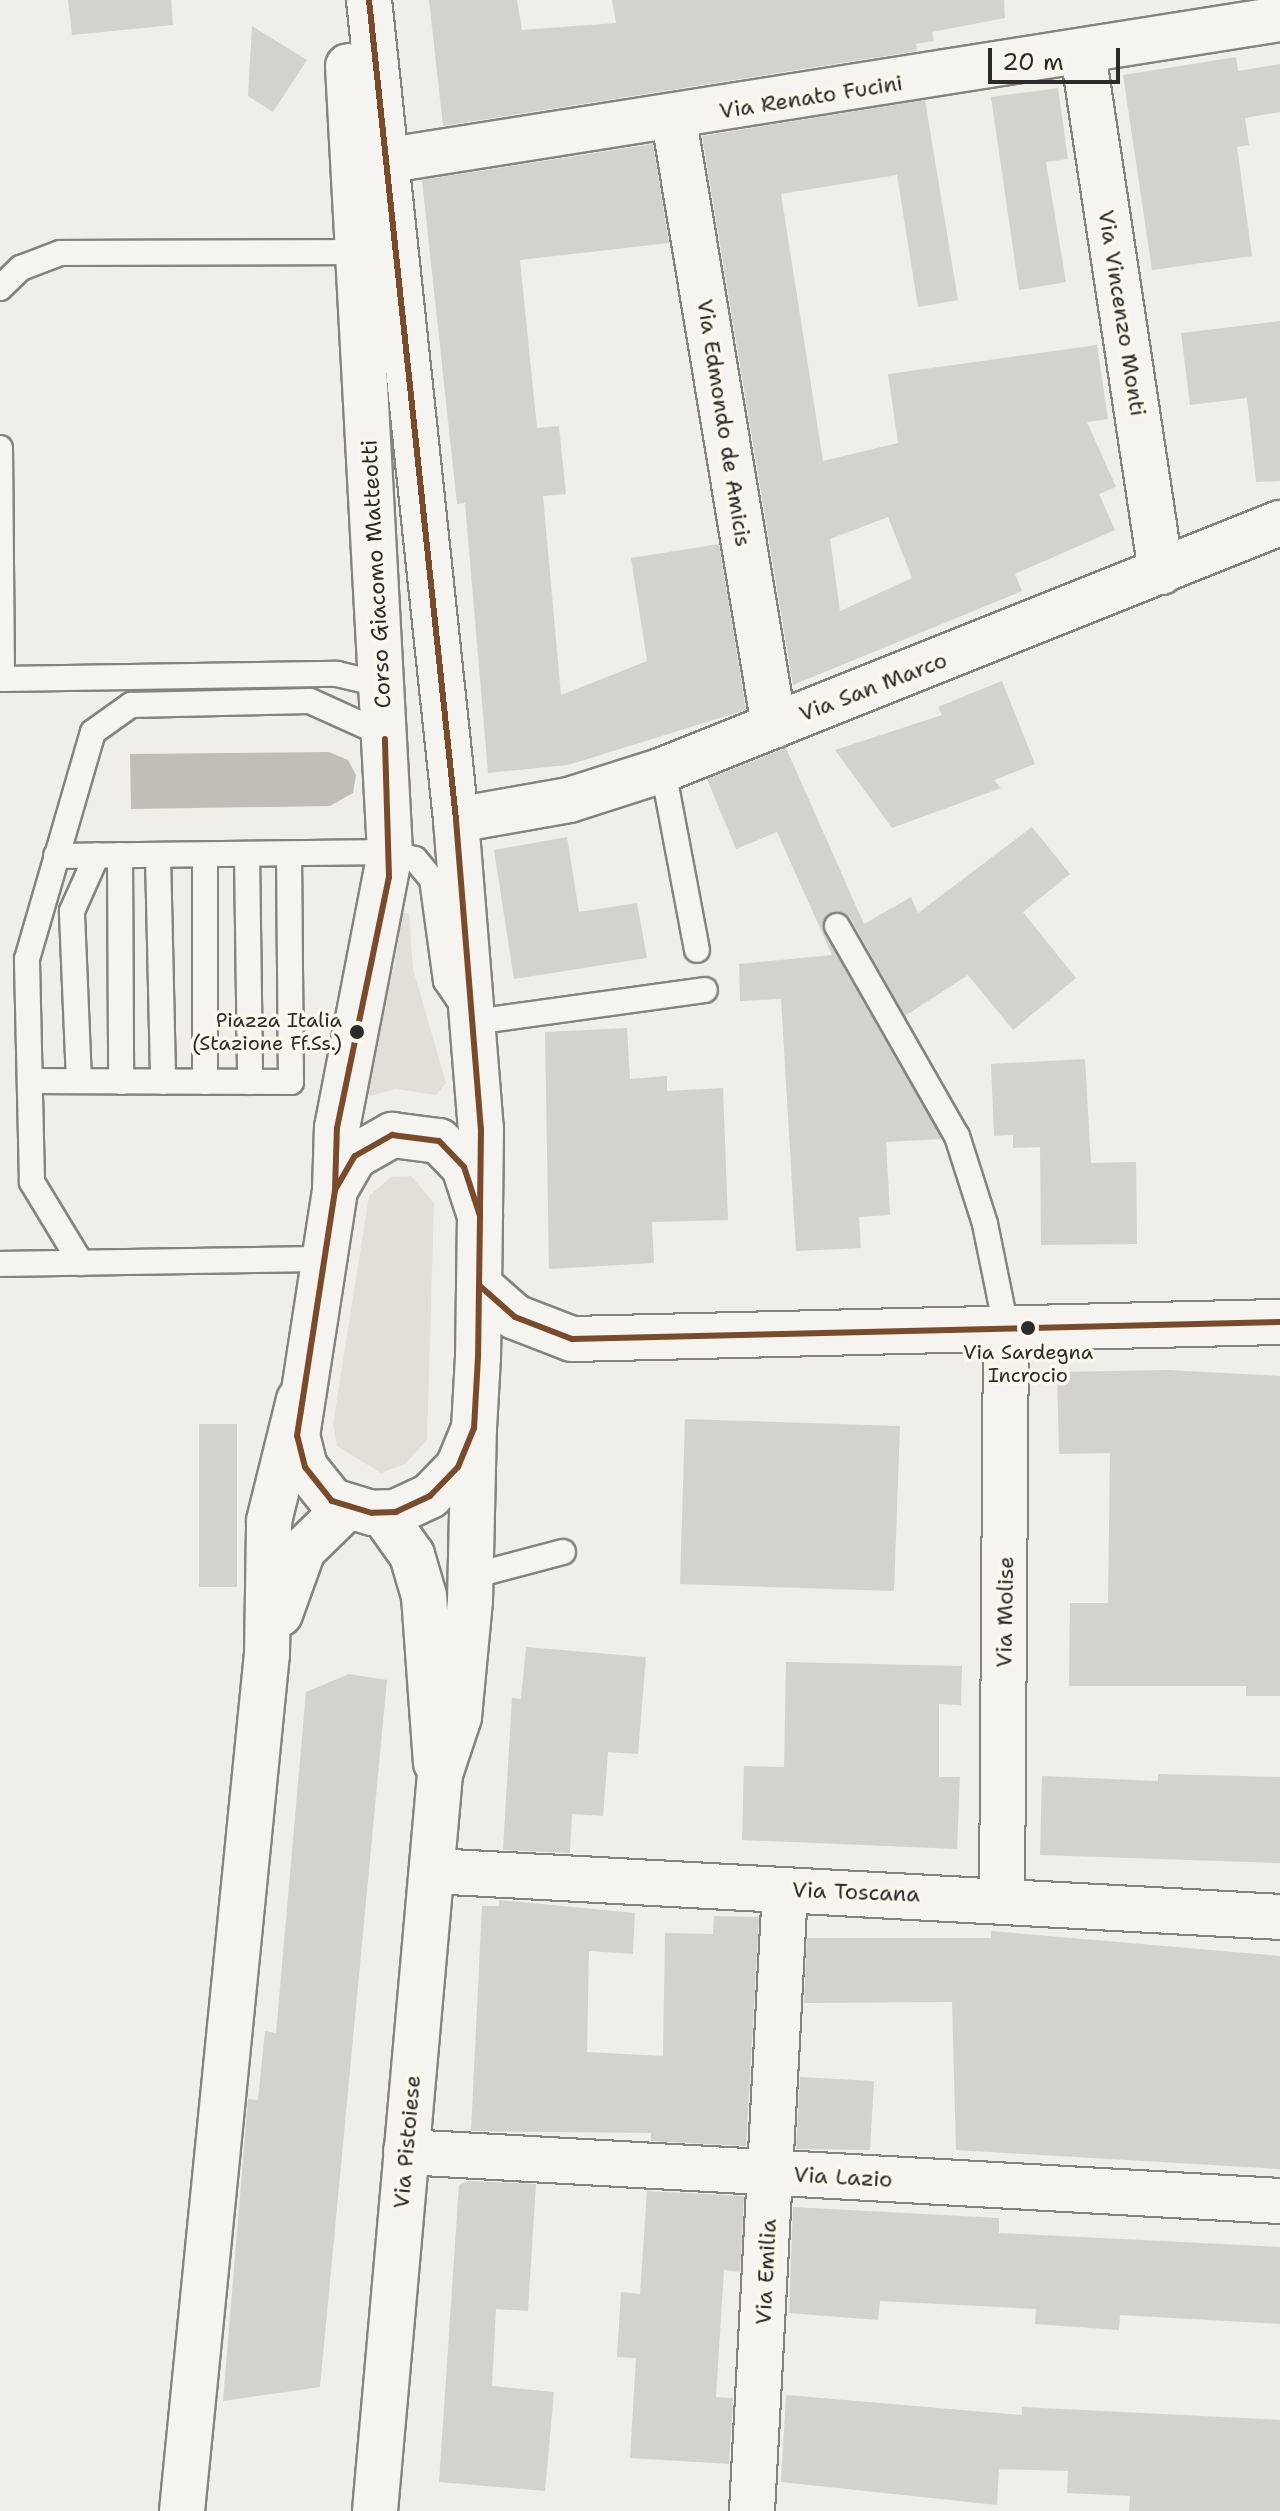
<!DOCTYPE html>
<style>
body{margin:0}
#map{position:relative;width:1280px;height:2511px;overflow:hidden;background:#f0eee8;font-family:"Shantell Sans",sans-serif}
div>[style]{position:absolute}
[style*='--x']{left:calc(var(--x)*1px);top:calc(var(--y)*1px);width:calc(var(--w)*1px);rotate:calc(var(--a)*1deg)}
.built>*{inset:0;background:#e1dfd7}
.water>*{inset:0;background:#c0beb7}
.building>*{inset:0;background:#d4d2ce}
.roads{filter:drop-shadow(2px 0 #848380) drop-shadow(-2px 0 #848380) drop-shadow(0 2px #848380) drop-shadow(0 -2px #848380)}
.lane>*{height:24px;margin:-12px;padding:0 12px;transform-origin:12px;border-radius:12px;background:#f5f4f0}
.street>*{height:44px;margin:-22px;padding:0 22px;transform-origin:22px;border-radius:22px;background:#f5f4f0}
.secondary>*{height:44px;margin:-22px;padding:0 22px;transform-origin:22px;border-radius:22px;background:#f5f4f0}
.bus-1>*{height:6px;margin:-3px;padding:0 3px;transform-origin:3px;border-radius:3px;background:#7a4b2a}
.dots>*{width:22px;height:22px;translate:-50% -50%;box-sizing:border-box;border:4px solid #fbf7ec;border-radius:50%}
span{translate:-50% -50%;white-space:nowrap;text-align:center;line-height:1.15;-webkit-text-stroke:7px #fbf7ec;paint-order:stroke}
.bus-label{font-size:20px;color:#2b2b2b}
.right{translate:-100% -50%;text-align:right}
.street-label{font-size:22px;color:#2b2b2b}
.scale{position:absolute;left:988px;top:48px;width:132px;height:36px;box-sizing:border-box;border:4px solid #2b2b2b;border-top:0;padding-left:10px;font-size:24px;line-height:28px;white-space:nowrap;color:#2b2b2b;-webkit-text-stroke:6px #fbf7ec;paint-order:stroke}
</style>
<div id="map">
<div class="built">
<div style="clip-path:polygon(402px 913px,409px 913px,413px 969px,446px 1083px,436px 1095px,396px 1089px,370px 1096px,359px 1084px,395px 964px)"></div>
<div style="clip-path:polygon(411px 1176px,434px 1203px,427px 1440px,405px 1464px,381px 1473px,337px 1446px,333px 1424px,369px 1196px,391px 1177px)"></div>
</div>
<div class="water">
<div style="clip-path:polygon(329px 752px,348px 760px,356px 775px,353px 793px,330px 806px,131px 809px,130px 754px)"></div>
</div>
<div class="building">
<div style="clip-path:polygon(68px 0,171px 0,173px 25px,72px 35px)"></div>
<div style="clip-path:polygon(429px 0,517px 0,522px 30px,616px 23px,612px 0,1004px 0,1005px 18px,932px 32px,934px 41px,916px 44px,917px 51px,443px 126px)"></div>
<div style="clip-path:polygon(252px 26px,307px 60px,273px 112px,248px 96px)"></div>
<div style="clip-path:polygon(1236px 57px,1238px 71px,1280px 64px,1280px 112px,1245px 118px,1249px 145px,1237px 147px,1252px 256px,1152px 270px,1123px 75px)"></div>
<div style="clip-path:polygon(1058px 88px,1068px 159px,1046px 162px,1066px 282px,1019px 290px,991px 97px)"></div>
<div style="clip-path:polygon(evenodd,925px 100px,958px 300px,918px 307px,897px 175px,781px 194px,823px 461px,898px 443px,888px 374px,1097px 345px,1108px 419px,1087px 422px,1116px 487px,1099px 494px,1115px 530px,1015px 574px,1022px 591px,793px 685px,702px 136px,925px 100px,888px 517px,912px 578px,840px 611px,830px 539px,888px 517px)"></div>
<div style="clip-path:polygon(653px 144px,669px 243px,520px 260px,537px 428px,559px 426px,566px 494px,543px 496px,561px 695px,647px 661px,631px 558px,719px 544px,746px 710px,568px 765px,488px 773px,465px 503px,457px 504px,422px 180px)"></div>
<div style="clip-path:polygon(1280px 321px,1280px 481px,1256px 482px,1247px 398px,1190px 405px,1181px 333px)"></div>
<div style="clip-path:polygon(1002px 681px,1035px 764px,994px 780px,1001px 788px,892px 828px,835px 750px,942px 715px,938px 707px)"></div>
<div style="clip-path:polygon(786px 748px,864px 924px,911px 897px,918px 913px,1032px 827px,1070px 874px,1023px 912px,1076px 978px,1013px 1030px,968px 975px,905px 1016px,850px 918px,836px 911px,824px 919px,824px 933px,942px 1139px,886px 1142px,890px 1215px,859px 1217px,861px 1248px,796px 1251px,781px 999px,740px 1001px,739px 964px,832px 955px,777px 832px,736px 849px,707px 779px)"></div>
<div style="clip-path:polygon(567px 837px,579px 912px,637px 903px,647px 958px,514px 979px,494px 850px)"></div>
<div style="clip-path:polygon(627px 1028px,630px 1079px,667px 1076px,667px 1091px,723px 1088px,728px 1220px,652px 1222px,654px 1263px,549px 1269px,545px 1032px)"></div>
<div style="clip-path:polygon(1085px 1059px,1091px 1163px,1136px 1162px,1137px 1244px,1041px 1245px,1040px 1147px,1013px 1148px,1013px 1135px,994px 1136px,991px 1064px)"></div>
<div style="clip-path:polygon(1167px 1370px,1280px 1376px,1280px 1696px,1246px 1696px,1246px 1686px,1069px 1686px,1070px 1603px,1108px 1603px,1110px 1453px,1059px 1454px,1057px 1372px)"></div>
<div style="clip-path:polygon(685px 1419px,900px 1426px,894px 1591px,680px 1584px)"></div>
<div style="clip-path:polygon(199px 1424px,237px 1424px,237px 1587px,199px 1587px)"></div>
<div style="clip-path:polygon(526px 1647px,646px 1657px,638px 1754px,608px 1752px,603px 1816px,572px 1814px,570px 1853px,503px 1850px,512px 1698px,521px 1699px)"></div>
<div style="clip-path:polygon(786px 1662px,962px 1666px,961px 1705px,939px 1704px,939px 1777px,960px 1777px,957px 1849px,742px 1840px,744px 1766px,784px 1767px)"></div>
<div style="clip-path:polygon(349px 1674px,387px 1680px,320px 2387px,223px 2401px,248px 2099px,258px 2100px,265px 2031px,276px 2033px,306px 1692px)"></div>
<div style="clip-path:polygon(1158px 1774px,1280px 1777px,1280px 1863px,1040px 1855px,1042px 1776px,1158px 1781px)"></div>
<div style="clip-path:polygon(499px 1900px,635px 1913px,633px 1954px,589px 1951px,587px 2052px,663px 2056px,665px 1933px,713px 1934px,714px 1916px,759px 1917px,746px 2146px,651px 2141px,651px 2133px,471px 2131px,482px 1906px,499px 1906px)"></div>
<div style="clip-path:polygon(991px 1931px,1280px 1956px,1280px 2169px,956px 2150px,952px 2002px,804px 2003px,807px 1938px,991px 1938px)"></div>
<div style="clip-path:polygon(800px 2077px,874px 2081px,870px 2150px,796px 2149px)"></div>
<div style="clip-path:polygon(468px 2181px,536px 2184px,528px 2311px,496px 2309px,492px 2386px,554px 2392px,545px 2491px,439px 2482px,459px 2185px)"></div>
<div style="clip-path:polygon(647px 2191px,744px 2196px,740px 2272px,724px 2270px,716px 2397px,733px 2398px,729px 2464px,630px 2458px,636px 2358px,617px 2357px,621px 2292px,640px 2294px)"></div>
<div style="clip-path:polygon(793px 2207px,999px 2218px,999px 2233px,1280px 2247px,1280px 2324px,1120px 2315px,1119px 2330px,1035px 2324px,1036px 2309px,880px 2301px,878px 2320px,789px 2313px)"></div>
<div style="clip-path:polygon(786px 2395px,1022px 2415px,1022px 2407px,1280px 2420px,1280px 2511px,1129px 2511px,1130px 2496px,1067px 2493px,1068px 2471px,999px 2469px,997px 2505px,781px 2482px)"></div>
</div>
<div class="roads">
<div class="lane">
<div style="--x:0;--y:288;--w:29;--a:-44"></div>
<div style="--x:21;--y:268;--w:42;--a:-21"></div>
<div style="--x:60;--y:253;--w:305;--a:-0.2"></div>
<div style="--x:0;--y:448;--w:231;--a:89.5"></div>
<div style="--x:2;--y:679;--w:335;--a:-0.9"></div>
<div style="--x:337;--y:674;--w:47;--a:13.4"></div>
<div style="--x:663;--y:770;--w:183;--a:79.3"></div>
<div style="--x:247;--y:854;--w:228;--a:89.2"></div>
<div style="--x:120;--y:855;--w:227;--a:89.7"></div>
<div style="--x:158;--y:855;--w:227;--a:88.7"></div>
<div style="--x:205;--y:855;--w:227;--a:90"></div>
<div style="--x:56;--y:856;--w:334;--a:-0.7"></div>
<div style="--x:390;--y:852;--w:26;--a:16"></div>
<div style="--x:415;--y:859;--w:26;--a:50"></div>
<div style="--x:432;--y:879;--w:103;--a:82.2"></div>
<div style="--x:446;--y:981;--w:50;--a:55.7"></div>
<div style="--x:474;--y:1022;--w:233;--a:-7.9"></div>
<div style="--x:837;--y:926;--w:242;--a:60.3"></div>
<div style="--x:957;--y:1136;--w:92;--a:72.3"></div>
<div style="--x:985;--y:1224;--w:105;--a:78.5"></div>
<div style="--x:33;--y:1081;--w:258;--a:0.2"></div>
<div style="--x:291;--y:1082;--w:228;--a:-90.5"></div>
<div style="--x:79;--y:1081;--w:170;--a:-92.4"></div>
<div style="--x:72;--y:911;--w:61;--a:-65.9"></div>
<div style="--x:81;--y:1263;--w:95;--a:-121.2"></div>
<div style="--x:32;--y:1182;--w:223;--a:-91.3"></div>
<div style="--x:27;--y:959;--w:236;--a:-73.8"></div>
<div style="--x:93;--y:732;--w:47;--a:-35.4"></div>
<div style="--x:131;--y:705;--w:179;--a:-1.3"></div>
<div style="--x:310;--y:701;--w:82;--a:24.4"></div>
<div style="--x:0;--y:1264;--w:323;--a:-0.9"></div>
<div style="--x:472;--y:1576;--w:94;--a:-14.8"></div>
</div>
<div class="street">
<div style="--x:1083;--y:53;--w:525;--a:81.45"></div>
<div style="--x:674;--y:120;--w:614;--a:80.63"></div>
<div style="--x:355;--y:143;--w:29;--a:41"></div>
<div style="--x:377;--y:162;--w:914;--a:-9"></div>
<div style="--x:432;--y:1871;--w:849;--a:3.1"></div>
<div style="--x:1002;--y:1898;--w:571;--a:-89.6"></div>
<div style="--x:406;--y:2152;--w:875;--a:3.21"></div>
<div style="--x:752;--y:2511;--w:622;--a:-86.96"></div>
</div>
<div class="secondary">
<div style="--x:369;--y:0;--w:825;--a:83.94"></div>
<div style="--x:456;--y:820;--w:310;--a:85.4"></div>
<div style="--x:481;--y:1129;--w:87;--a:90.7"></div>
<div style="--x:456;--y:820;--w:115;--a:-10"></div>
<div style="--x:569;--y:800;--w:99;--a:-17.7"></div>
<div style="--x:663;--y:770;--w:665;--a:-21.82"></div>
<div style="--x:392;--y:1135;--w:47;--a:7.3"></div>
<div style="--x:439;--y:1141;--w:36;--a:46"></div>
<div style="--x:464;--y:1167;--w:52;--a:71.9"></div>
<div style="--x:480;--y:1216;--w:141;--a:90.8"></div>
<div style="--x:478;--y:1357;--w:71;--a:93.2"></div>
<div style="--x:474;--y:1428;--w:42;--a:112.3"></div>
<div style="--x:458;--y:1467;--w:40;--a:134"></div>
<div style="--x:430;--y:1496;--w:38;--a:155"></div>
<div style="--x:396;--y:1512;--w:24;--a:178"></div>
<div style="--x:372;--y:1513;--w:42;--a:-163.3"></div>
<div style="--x:332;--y:1501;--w:43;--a:-128.5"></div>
<div style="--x:305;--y:1467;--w:32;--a:-104"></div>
<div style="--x:297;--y:1436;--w:249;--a:-81.2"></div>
<div style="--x:335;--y:1190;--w:39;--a:-60"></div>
<div style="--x:355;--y:1156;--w:43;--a:-29.6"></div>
<div style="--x:335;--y:1190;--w:62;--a:-88.2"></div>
<div style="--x:337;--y:1128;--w:281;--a:-79.1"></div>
<div style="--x:390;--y:852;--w:787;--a:-93.06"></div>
<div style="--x:481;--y:1287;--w:45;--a:41.4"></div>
<div style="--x:515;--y:1317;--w:61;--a:21.1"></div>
<div style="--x:572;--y:1339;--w:708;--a:-1.38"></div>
<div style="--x:382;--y:1513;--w:52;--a:54.5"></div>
<div style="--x:412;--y:1555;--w:43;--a:73.7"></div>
<div style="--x:424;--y:1596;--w:167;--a:85.9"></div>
<div style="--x:280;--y:1614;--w:68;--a:-70.2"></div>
<div style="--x:303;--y:1550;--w:62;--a:-44.3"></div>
<div style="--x:182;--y:2511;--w:861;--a:-84.34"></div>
<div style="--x:267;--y:1654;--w:133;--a:-89.1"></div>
<div style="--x:269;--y:1521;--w:125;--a:-76.1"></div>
<div style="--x:375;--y:2511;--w:740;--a:-84.96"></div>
<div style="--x:440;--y:1774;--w:60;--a:-71.6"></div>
<div style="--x:459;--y:1717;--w:117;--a:-84.6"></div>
<div style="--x:470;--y:1601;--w:173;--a:-88.7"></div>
</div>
</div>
<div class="bus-1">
<div style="--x:369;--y:0;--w:825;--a:83.94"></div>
<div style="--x:456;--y:820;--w:310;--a:85.4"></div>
<div style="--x:481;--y:1129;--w:87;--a:90.7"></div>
<div style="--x:392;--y:1135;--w:47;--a:7.3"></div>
<div style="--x:439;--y:1141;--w:36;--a:46"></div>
<div style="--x:464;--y:1167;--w:52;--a:71.9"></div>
<div style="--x:480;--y:1216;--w:141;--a:90.8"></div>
<div style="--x:478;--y:1357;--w:71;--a:93.2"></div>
<div style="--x:474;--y:1428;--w:42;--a:112.3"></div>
<div style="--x:458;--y:1467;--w:40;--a:134"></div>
<div style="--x:430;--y:1496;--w:38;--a:155"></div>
<div style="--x:396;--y:1512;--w:24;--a:178"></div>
<div style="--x:372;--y:1513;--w:42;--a:-163.3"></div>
<div style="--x:332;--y:1501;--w:43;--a:-128.5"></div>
<div style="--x:305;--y:1467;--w:32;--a:-104"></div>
<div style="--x:297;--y:1436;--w:249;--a:-81.2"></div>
<div style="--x:335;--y:1190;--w:39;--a:-60"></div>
<div style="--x:355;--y:1156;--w:43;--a:-29.6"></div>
<div style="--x:335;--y:1190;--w:62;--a:-88.2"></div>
<div style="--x:337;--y:1128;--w:256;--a:-78.3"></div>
<div style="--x:389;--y:877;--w:138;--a:-91.7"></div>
<div style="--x:481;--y:1287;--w:45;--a:41.4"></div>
<div style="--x:515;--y:1317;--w:61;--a:21.1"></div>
<div style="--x:572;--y:1339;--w:708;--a:-1.38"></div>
</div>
<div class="dots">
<div style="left:357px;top:1032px;background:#2b2b2b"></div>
<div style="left:1028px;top:1328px;background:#2b2b2b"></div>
</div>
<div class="bus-label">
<span class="right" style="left:342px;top:1032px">Piazza Italia<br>(Stazione Ff.Ss.)</span>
<span style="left:1028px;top:1364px">Via Sardegna<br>Incrocio</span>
</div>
<div class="street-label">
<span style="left:811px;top:97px;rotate:-9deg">Via Renato Fucini</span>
<span style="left:1122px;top:313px;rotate:81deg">Via Vincenzo Monti</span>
<span style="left:724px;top:423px;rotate:81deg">Via Edmondo de Amicis</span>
<span style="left:376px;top:574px;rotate:-93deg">Corso Giacomo Matteotti</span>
<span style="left:873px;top:687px;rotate:-21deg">Via San Marco</span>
<span style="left:1005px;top:1612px;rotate:-89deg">Via Molise</span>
<span style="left:856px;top:1892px;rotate:2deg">Via Toscana</span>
<span style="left:407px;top:2142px;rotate:-85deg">Via Pistoiese</span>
<span style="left:843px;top:2177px;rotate:3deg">Via Lazio</span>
<span style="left:766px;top:2272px;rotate:-87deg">Via Emilia</span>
</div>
<div class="scale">20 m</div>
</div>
